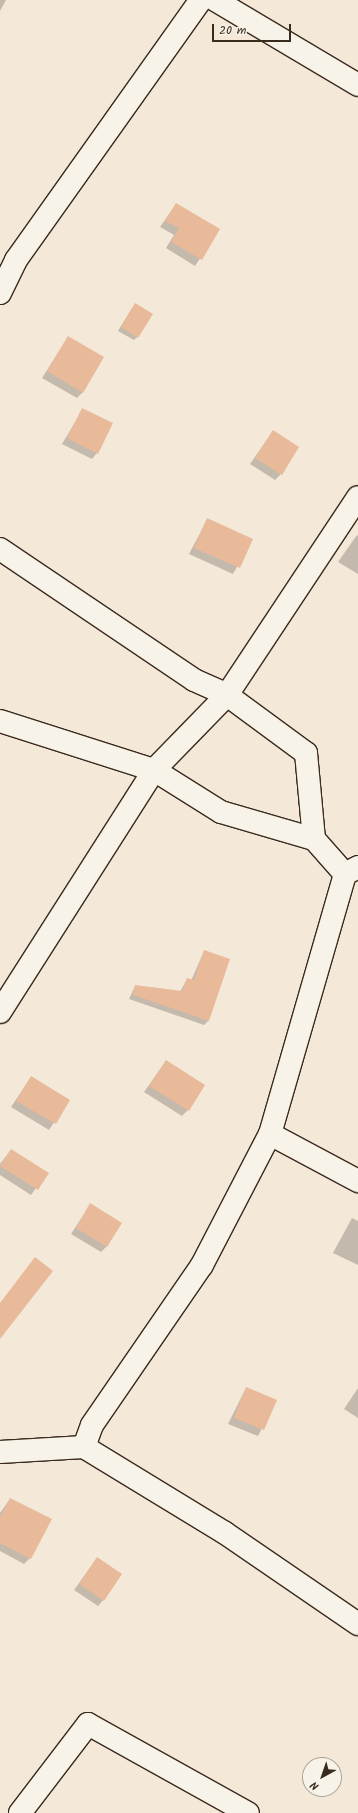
<!DOCTYPE html>
<style>
body{margin:0}
#map{position:relative;width:358px;height:1813px;overflow:hidden;background:#f4e8d8;font-family:Kalam,sans-serif}
div>[style]{position:absolute}
[style*='--x']{left:calc(var(--x)*1px);top:calc(var(--y)*1px);width:calc(var(--w)*1px);rotate:calc(var(--a)*1deg)}
.shadow>*{inset:0;background:#0003}
.building>*{inset:0;background:#e9ba99}
.roads{filter:drop-shadow(1px 0 #3b2a1e) drop-shadow(-1px 0 #3b2a1e) drop-shadow(0 1px #3b2a1e) drop-shadow(0 -1px #3b2a1e)}
.street>*{height:22px;margin:-11px;padding:0 11px;transform-origin:11px;border-radius:11px;background:#f7f3e8}
span{translate:-50% -50%;white-space:nowrap;text-align:center;line-height:1.15;-webkit-text-stroke:3px #f7f3e8;paint-order:stroke}
.north{position:absolute;left:302px;top:1757px;width:40px;height:40px;box-sizing:border-box;background:#f7f3e8;border:1px solid #aca397;border-radius:50%;rotate:220deg;font-size:11px;font-weight:700;line-height:16px;text-align:center;color:#3b2a1e}
.north::after{content:'';display:block;margin:auto;width:14px;height:18px;background:#3b2a1e;clip-path:polygon(50% 0,100% 100%,50% 72%,0 100%)}
.scale{position:absolute;left:212px;top:24px;width:79px;height:18px;box-sizing:border-box;border:2px solid #3b2a1e;border-top:0;padding-left:5px;font-size:12px;line-height:14px;white-space:nowrap;color:#3b2a1e;-webkit-text-stroke:3px #f7f3e8;paint-order:stroke}
</style>
<div id="map">
<div class="shadow">
<div style="clip-path:polygon(0 0,6px 0,0 11px)"></div>
<div style="clip-path:polygon(176px 204px,219px 230px,195px 266px,166px 248px,174px 235px,160px 227px)"></div>
<div style="clip-path:polygon(132px 308px,137px 337px,134px 340px,118px 331px)"></div>
<div style="clip-path:polygon(68px 337px,83px 392px,77px 398px,42px 378px)"></div>
<div style="clip-path:polygon(83px 409px,97px 453px,92px 459px,62px 444px)"></div>
<div style="clip-path:polygon(273px 431px,281px 474px,275px 480px,250px 464px)"></div>
<div style="clip-path:polygon(207px 520px,252px 540px,233px 574px,189px 554px)"></div>
<div style="clip-path:polygon(357px 535px,358px 536px,358px 574px,338px 562px)"></div>
<div style="clip-path:polygon(204px 951px,209px 1020px,204px 1025px,129px 999px,135px 986px,180px 992px,187px 979px,191px 981px)"></div>
<div style="clip-path:polygon(166px 1061px,188px 1110px,182px 1116px,144px 1092px)"></div>
<div style="clip-path:polygon(31px 1077px,69px 1100px,49px 1130px,11px 1107px)"></div>
<div style="clip-path:polygon(11px 1150px,47px 1173px,31px 1195px,0 1175px,0 1164px)"></div>
<div style="clip-path:polygon(90px 1205px,107px 1246px,101px 1252px,71px 1234px)"></div>
<div style="clip-path:polygon(352px 1218px,358px 1221px,358px 1265px,333px 1253px)"></div>
<div style="clip-path:polygon(246px 1388px,276px 1400px,258px 1436px,228px 1424px)"></div>
<div style="clip-path:polygon(358px 1388px,358px 1418px,344px 1409px)"></div>
<div style="clip-path:polygon(10px 1499px,30px 1558px,24px 1564px,0 1551px,0 1513px)"></div>
<div style="clip-path:polygon(97px 1558px,103px 1600px,98px 1606px,74px 1590px)"></div>
</div>
<div class="building">
<div style="clip-path:polygon(176px 203px,220px 229px,202px 260px,171px 242px,179px 228px,165px 221px)"></div>
<div style="clip-path:polygon(135px 303px,153px 314px,138px 338px,121px 327px)"></div>
<div style="clip-path:polygon(68px 336px,104px 357px,83px 393px,47px 371px)"></div>
<div style="clip-path:polygon(82px 408px,113px 423px,98px 454px,67px 438px)"></div>
<div style="clip-path:polygon(273px 430px,299px 447px,282px 475px,255px 458px)"></div>
<div style="clip-path:polygon(207px 518px,253px 539px,240px 568px,194px 548px)"></div>
<div style="clip-path:polygon(204px 950px,230px 959px,209px 1021px,133px 995px,135px 985px,182px 991px,187px 978px,194px 980px)"></div>
<div style="clip-path:polygon(166px 1060px,205px 1085px,189px 1111px,149px 1086px)"></div>
<div style="clip-path:polygon(31px 1076px,70px 1100px,56px 1124px,16px 1101px)"></div>
<div style="clip-path:polygon(11px 1149px,49px 1173px,38px 1190px,0 1166px)"></div>
<div style="clip-path:polygon(90px 1203px,122px 1223px,107px 1247px,76px 1228px)"></div>
<div style="clip-path:polygon(35px 1257px,53px 1271px,0 1339px,0 1303px)"></div>
<div style="clip-path:polygon(246px 1387px,277px 1400px,264px 1430px,234px 1418px)"></div>
<div style="clip-path:polygon(10px 1498px,52px 1519px,31px 1559px,0 1543px,0 1517px)"></div>
<div style="clip-path:polygon(97px 1557px,122px 1574px,104px 1601px,79px 1584px)"></div>
</div>
<div class="roads">
<div class="street">
<div style="--x:215;--y:0;--w:166;--a:30.7"></div>
<div style="--x:0;--y:293;--w:37;--a:-64"></div>
<div style="--x:16;--y:260;--w:319;--a:-54.6"></div>
<div style="--x:0;--y:549;--w:234;--a:34"></div>
<div style="--x:194;--y:680;--w:36;--a:24"></div>
<div style="--x:227;--y:695;--w:98;--a:36.3"></div>
<div style="--x:306;--y:753;--w:86;--a:84.7"></div>
<div style="--x:0;--y:721;--w:162;--a:17.7"></div>
<div style="--x:154;--y:770;--w:79;--a:32.1"></div>
<div style="--x:221;--y:812;--w:97;--a:16.2"></div>
<div style="--x:314;--y:839;--w:47;--a:48.5"></div>
<div style="--x:0;--y:1012;--w:287;--a:-57.5"></div>
<div style="--x:154;--y:770;--w:105;--a:-45.8"></div>
<div style="--x:227;--y:695;--w:237;--a:-56.5"></div>
<div style="--x:270;--y:1134;--w:100;--a:28.1"></div>
<div style="--x:84;--y:1447;--w:23;--a:-70"></div>
<div style="--x:92;--y:1425;--w:194;--a:-55.5"></div>
<div style="--x:202;--y:1265;--w:148;--a:-62.6"></div>
<div style="--x:270;--y:1134;--w:271;--a:-73.9"></div>
<div style="--x:345;--y:874;--w:15;--a:-28"></div>
<div style="--x:0;--y:1452;--w:84;--a:-3.4"></div>
<div style="--x:84;--y:1447;--w:165;--a:31.4"></div>
<div style="--x:225;--y:1533;--w:161;--a:34.4"></div>
<div style="--x:20;--y:1813;--w:112;--a:-52.6"></div>
<div style="--x:88;--y:1724;--w:183;--a:29.1"></div>
</div>
</div>
<div class="north">N</div>
<div class="scale">20 m</div>
</div>
